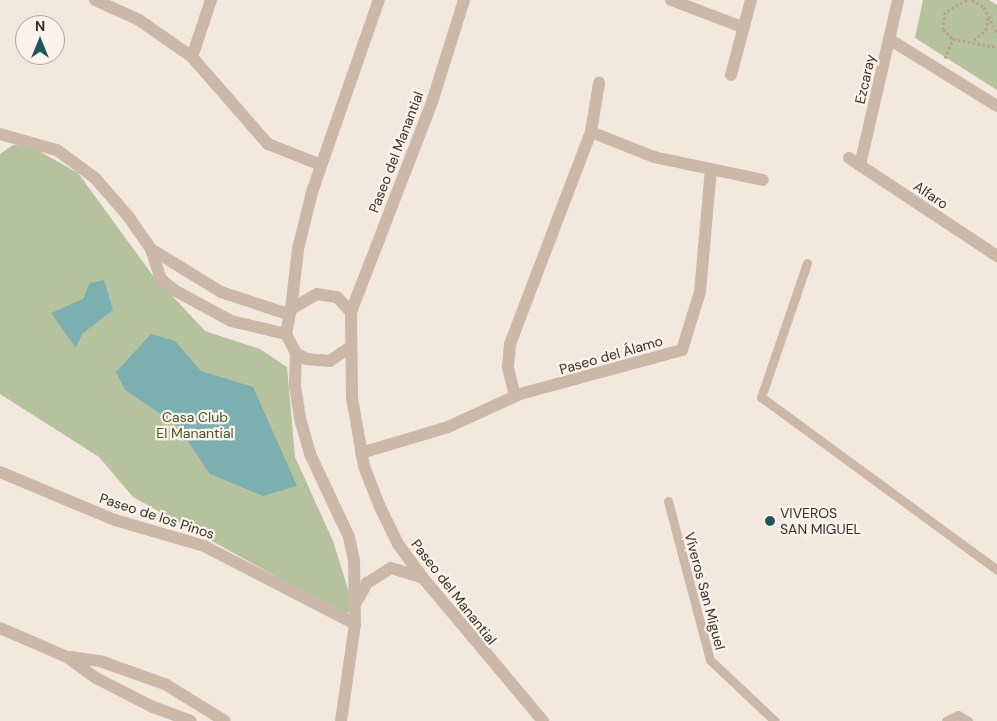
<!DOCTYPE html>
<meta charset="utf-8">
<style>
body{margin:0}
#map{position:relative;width:997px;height:721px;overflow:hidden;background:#f3e8de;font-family:"DM Sans",sans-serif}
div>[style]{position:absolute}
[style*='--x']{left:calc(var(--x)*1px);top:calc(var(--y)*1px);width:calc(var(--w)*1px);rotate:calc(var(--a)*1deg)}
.green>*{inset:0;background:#b6c29d}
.water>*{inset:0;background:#7cafb0}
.path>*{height:3px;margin-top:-1.5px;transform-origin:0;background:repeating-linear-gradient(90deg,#b7a293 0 2.5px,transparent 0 5px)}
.lane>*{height:9px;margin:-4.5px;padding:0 4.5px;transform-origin:4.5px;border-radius:4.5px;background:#cbb8a9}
.street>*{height:12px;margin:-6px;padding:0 6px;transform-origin:6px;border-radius:6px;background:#cbb8a9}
.dots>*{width:14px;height:14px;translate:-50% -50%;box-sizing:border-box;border:2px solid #faf3ea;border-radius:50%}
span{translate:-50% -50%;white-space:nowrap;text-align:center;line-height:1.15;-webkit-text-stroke:4.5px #faf3ea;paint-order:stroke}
.street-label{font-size:14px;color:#382e29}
.park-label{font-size:14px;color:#48572d}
.poi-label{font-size:14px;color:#382e29}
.left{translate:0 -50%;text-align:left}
.north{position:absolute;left:15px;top:15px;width:50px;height:50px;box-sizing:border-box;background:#faf3ea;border:1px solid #aca49d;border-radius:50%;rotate:0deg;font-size:14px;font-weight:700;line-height:20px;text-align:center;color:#382e29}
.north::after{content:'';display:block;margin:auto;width:18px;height:22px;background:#1e575a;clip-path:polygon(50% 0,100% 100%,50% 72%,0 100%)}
</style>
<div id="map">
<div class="green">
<div style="clip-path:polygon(923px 0,989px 0,997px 5px,997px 90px,915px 38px)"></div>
<div style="clip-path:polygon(13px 145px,30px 146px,78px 173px,151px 273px,205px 331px,260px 349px,287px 367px,295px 457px,333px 541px,352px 602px,347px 616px,133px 497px,99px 457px,0 394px,0 154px)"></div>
</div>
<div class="water">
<div style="clip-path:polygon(104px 280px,113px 310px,82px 334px,76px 348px,51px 313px,83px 299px,90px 283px)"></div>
<div style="clip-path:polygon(151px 334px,175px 341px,201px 371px,253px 387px,297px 486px,263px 496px,210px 474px,177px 425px,125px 390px,116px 372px)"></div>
</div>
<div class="path">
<div style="--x:967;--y:0;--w:25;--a:151"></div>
<div style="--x:945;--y:12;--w:17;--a:97"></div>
<div style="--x:943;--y:29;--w:14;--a:45"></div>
<div style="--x:953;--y:39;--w:45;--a:10.3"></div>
<div style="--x:972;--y:0;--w:14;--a:30"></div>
<div style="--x:984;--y:7;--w:29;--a:63"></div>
<div style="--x:974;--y:40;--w:16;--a:-40"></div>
<div style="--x:986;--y:30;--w:12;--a:-81"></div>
<div style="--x:945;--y:58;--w:21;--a:-67"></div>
</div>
<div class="lane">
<div style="--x:807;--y:263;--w:142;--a:108.9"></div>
<div style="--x:761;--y:397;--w:293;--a:36.2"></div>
<div style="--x:668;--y:501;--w:164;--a:75.2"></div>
<div style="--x:710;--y:660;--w:89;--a:43.2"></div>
<div style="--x:946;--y:721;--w:13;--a:-27"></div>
<div style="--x:958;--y:715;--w:12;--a:31"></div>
</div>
<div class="street">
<div style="--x:95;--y:0;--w:48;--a:24.4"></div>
<div style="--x:139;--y:20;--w:65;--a:34.9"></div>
<div style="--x:192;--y:57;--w:116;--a:48.9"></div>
<div style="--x:268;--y:144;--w:57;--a:21.6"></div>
<div style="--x:671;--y:0;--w:76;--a:20.8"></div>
<div style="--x:889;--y:39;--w:127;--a:31.8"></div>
<div style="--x:192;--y:57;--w:60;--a:-71.6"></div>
<div style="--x:731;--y:75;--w:78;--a:-75.1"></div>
<div style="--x:591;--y:132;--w:68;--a:21.6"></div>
<div style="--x:654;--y:157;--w:111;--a:11.9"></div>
<div style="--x:0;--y:134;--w:59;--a:15.7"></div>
<div style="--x:57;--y:150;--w:47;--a:36.4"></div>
<div style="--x:95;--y:178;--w:50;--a:49"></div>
<div style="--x:128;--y:216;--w:40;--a:55.1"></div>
<div style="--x:151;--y:249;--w:32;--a:72"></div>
<div style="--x:161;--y:279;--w:17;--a:40"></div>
<div style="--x:174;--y:290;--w:65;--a:28.5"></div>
<div style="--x:231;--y:321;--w:57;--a:13.3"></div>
<div style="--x:849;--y:158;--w:178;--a:33.5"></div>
<div style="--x:860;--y:165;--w:169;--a:-77"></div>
<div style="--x:151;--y:249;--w:82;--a:31.6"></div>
<div style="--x:221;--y:292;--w:71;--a:18.2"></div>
<div style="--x:291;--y:309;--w:60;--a:-83.3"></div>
<div style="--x:298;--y:249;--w:59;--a:-76.2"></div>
<div style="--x:312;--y:192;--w:203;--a:-70.8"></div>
<div style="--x:351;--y:312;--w:228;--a:-68.9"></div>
<div style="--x:433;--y:99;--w:104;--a:-72.6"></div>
<div style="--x:349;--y:348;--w:23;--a:146"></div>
<div style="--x:330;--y:361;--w:24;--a:-175"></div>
<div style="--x:306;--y:359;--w:12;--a:-149"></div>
<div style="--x:296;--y:353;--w:21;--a:-118"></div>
<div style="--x:286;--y:334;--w:25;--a:-79"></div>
<div style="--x:291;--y:309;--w:30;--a:-30"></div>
<div style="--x:317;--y:294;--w:20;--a:9"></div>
<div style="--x:337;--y:297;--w:21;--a:47"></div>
<div style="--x:351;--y:312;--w:86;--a:89.3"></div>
<div style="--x:352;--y:398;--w:69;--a:80"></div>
<div style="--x:364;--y:466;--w:42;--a:69"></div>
<div style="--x:379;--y:505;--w:43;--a:64"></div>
<div style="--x:398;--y:544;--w:42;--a:53.7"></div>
<div style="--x:423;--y:578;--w:187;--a:50"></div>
<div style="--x:296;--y:353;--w:33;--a:92"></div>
<div style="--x:295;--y:386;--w:36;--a:81"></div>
<div style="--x:301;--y:422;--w:33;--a:74"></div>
<div style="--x:310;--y:454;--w:92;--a:64.8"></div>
<div style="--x:349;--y:537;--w:25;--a:78"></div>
<div style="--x:354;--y:561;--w:63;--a:89.1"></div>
<div style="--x:355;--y:624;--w:98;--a:98.2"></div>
<div style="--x:515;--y:396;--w:30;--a:-104"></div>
<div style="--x:508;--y:367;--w:23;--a:-85"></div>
<div style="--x:510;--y:344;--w:227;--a:-69.1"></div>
<div style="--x:591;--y:132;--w:50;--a:-80.7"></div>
<div style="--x:361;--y:453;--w:91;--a:-16.6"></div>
<div style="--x:448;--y:427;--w:79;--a:-24.6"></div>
<div style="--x:520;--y:394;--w:168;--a:-15.2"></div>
<div style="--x:682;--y:350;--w:61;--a:-72.8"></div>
<div style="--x:700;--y:292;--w:123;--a:-84.9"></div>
<div style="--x:0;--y:472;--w:125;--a:22.7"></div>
<div style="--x:115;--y:520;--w:93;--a:16.3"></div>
<div style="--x:204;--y:546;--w:170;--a:27.3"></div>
<div style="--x:357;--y:601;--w:21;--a:-61"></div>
<div style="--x:367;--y:583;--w:28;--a:-32"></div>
<div style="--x:391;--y:568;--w:31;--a:17"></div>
<div style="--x:0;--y:628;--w:73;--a:23.4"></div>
<div style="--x:67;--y:657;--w:36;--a:36"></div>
<div style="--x:96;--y:678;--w:64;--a:27"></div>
<div style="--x:153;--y:707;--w:40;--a:20.2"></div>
<div style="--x:70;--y:657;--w:30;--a:8"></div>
<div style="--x:100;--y:661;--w:69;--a:19.5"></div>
<div style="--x:165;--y:684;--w:70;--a:31.7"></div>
</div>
<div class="dots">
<div style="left:770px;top:521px;background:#1e575a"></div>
</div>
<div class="street-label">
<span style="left:865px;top:79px;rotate:-77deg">Ezcaray</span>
<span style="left:396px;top:152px;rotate:-69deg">Paseo del Manantial</span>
<span style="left:931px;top:195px;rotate:34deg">Alfaro</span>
<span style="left:611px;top:355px;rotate:-16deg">Paseo del Álamo</span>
<span style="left:157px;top:516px;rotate:18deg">Paseo de los Pinos</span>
<span style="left:705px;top:591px;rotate:75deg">Víveros San Miguel</span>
<span style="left:454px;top:592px;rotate:52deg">Paseo del Manantial</span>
</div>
<div class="park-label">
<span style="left:195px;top:425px">Casa Club<br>El Manantial</span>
</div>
<div class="poi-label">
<span class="left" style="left:780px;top:521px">VIVEROS<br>SAN MIGUEL</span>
</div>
<div class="north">N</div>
</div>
